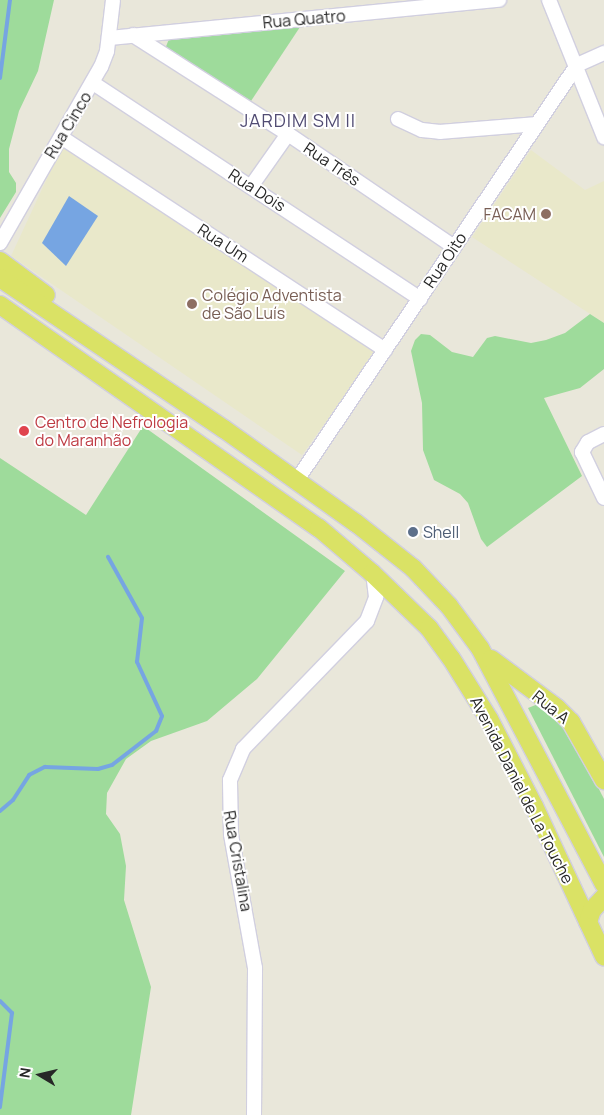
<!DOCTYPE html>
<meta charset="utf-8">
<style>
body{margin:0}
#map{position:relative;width:604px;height:1115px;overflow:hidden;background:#e9e7da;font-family:Manrope,sans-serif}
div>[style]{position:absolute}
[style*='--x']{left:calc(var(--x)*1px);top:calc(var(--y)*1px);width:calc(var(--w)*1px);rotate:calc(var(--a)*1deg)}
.education>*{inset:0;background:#e9e8ca}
.green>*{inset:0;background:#9edb9b}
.water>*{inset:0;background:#76a5e2}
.stream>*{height:4px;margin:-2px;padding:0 2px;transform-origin:2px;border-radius:2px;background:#76a5e2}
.roads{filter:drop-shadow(1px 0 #d1cfdf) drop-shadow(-1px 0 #d1cfdf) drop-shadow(0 1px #d1cfdf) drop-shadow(0 -1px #d1cfdf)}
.minor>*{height:14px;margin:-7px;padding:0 7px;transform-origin:7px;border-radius:7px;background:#fff}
.major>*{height:18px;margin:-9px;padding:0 9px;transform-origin:9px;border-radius:9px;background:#dae265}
.dots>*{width:14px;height:14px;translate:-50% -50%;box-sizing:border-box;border:2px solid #fff;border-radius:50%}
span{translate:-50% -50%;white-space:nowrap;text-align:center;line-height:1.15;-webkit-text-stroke:4px #fff;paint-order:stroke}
.street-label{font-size:16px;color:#272727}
.education-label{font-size:16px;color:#785e54}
.right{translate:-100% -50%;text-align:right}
.left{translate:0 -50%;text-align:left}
.health-label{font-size:16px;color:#be3a42}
.service-label{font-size:16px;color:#4e5e75}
.neighbourhood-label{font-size:18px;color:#514c73;letter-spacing:1px}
.north{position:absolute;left:15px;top:1050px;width:50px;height:50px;-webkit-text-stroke:4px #fff;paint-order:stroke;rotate:279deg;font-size:14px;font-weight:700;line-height:20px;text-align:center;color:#272727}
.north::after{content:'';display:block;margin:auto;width:18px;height:22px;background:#272727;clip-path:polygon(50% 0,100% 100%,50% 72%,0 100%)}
</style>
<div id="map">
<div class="education">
<div style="clip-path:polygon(62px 146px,376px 352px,302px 455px,11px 256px)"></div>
<div style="clip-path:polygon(531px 150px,585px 190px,604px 181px,604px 323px,472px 237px)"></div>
</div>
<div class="green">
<div style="clip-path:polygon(0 0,54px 0,38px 71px,19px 111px,9px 149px,9px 172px,16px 183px,16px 192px,0 218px)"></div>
<div style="clip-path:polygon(300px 27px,251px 101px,165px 49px,169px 39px,176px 37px)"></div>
<div style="clip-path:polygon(590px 314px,604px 323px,604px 369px,580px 388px,544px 398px,582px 476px,487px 547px,481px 539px,468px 503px,460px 494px,434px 480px,423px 450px,422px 403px,411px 351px,415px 340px,421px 334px,430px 335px,452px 352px,473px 357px,487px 338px,495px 336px,531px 343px,546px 340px,565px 333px)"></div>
<div style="clip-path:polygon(143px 426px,345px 571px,257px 679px,207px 721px,151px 741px,126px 759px,107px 793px,106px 814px,120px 834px,126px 866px,124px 900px,151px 987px,131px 1115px,0 1115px,0 458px,86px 515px)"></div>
<div style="clip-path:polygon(543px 702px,572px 736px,604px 799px,604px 857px,528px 708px)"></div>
</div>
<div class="water">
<div style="clip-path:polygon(69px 196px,98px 216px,66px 266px,42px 243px)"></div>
</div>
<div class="stream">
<div style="--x:0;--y:78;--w:79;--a:-82.7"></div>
<div style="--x:0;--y:811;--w:17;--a:-40"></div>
<div style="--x:13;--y:800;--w:30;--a:-57"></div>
<div style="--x:29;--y:775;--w:18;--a:-27"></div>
<div style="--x:45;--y:767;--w:53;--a:2.2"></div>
<div style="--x:98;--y:769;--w:15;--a:-16"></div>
<div style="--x:112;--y:765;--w:56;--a:-37.7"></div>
<div style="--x:156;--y:731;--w:16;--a:-68"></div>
<div style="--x:162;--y:716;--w:60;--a:-114.8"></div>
<div style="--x:137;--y:662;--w:44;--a:-83.5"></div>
<div style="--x:142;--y:618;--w:70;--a:-119.1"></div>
<div style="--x:0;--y:1001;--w:17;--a:45"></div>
<div style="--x:12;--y:1013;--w:95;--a:97.3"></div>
</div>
<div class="roads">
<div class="minor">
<div style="--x:549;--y:0;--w:148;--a:68.1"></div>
<div style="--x:133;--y:35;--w:184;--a:32.6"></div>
<div style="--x:288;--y:134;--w:201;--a:34.2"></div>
<div style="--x:109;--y:38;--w:392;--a:-5.6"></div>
<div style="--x:93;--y:83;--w:392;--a:33.4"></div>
<div style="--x:398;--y:119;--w:26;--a:25"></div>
<div style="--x:422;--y:130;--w:18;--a:6"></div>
<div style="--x:440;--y:132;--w:97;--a:-4.7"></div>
<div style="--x:61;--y:137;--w:388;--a:33.3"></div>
<div style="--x:252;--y:185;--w:62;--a:-54.8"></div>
<div style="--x:0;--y:243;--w:203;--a:-60.2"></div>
<div style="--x:101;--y:67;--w:17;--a:-69"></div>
<div style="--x:107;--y:51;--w:51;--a:-83.3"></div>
<div style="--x:604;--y:434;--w:18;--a:153"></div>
<div style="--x:588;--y:442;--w:12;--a:121"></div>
<div style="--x:582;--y:452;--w:51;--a:64.4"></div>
<div style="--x:297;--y:480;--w:501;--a:-55.99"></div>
<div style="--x:577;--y:65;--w:30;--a:-24"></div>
<div style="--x:254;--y:1115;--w:147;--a:-89.6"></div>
<div style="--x:255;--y:968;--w:136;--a:-100.2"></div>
<div style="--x:231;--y:834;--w:54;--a:-91.1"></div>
<div style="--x:230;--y:780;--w:34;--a:-67"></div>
<div style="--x:243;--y:749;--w:178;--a:-45.9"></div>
<div style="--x:367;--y:621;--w:26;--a:-69"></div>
<div style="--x:376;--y:597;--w:23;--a:-97"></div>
</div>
<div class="major">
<div style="--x:0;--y:261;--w:57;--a:36.5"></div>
<div style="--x:0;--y:278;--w:270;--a:34"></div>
<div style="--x:224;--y:429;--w:162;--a:35.5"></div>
<div style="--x:356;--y:523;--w:73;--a:38.3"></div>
<div style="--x:413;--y:568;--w:52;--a:46.5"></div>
<div style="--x:449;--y:606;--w:52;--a:53.6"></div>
<div style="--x:480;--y:648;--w:267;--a:62.3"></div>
<div style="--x:0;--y:305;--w:389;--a:35"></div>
<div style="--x:319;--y:528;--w:70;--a:40.3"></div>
<div style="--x:372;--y:573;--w:79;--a:44"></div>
<div style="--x:429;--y:628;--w:37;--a:54"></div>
<div style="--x:451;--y:658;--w:72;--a:58.1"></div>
<div style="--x:489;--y:719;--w:98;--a:62.7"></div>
<div style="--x:534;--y:806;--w:166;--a:65"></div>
<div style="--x:491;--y:659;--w:82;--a:36.6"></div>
<div style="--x:557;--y:708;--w:20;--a:45"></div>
<div style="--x:571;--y:722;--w:67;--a:60.4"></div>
<div style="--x:588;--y:922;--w:13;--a:-72"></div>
<div style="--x:592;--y:910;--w:18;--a:-47"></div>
</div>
</div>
<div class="dots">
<div style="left:546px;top:214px;background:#8d6e63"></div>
<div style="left:192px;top:304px;background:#8d6e63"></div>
<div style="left:24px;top:431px;background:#e0444e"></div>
<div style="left:413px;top:532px;background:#5c6f8a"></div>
</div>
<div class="street-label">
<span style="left:304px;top:19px;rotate:-5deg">Rua Quatro</span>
<span style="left:68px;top:125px;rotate:-59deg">Rua Cinco</span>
<span style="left:332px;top:164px;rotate:34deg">Rua Três</span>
<span style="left:257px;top:190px;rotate:33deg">Rua Dois</span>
<span style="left:223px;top:243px;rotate:33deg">Rua Um</span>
<span style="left:445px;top:260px;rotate:-56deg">Rua Oito</span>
<span style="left:551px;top:707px;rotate:39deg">Rua A</span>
<span style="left:522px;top:790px;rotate:63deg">Avenida Daniel de La Touche</span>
<span style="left:238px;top:861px;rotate:80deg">Rua Cristalina</span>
</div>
<div class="education-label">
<span class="right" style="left:536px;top:214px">FACAM</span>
<span class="left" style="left:202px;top:304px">Colégio Adventista<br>de São Luís</span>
</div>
<div class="health-label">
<span class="left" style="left:35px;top:431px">Centro de Nefrologia<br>do Maranhão</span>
</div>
<div class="service-label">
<span class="left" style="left:423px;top:532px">Shell</span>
</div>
<div class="neighbourhood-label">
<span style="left:298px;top:120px">JARDIM SM II</span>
</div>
<div class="north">N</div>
</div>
